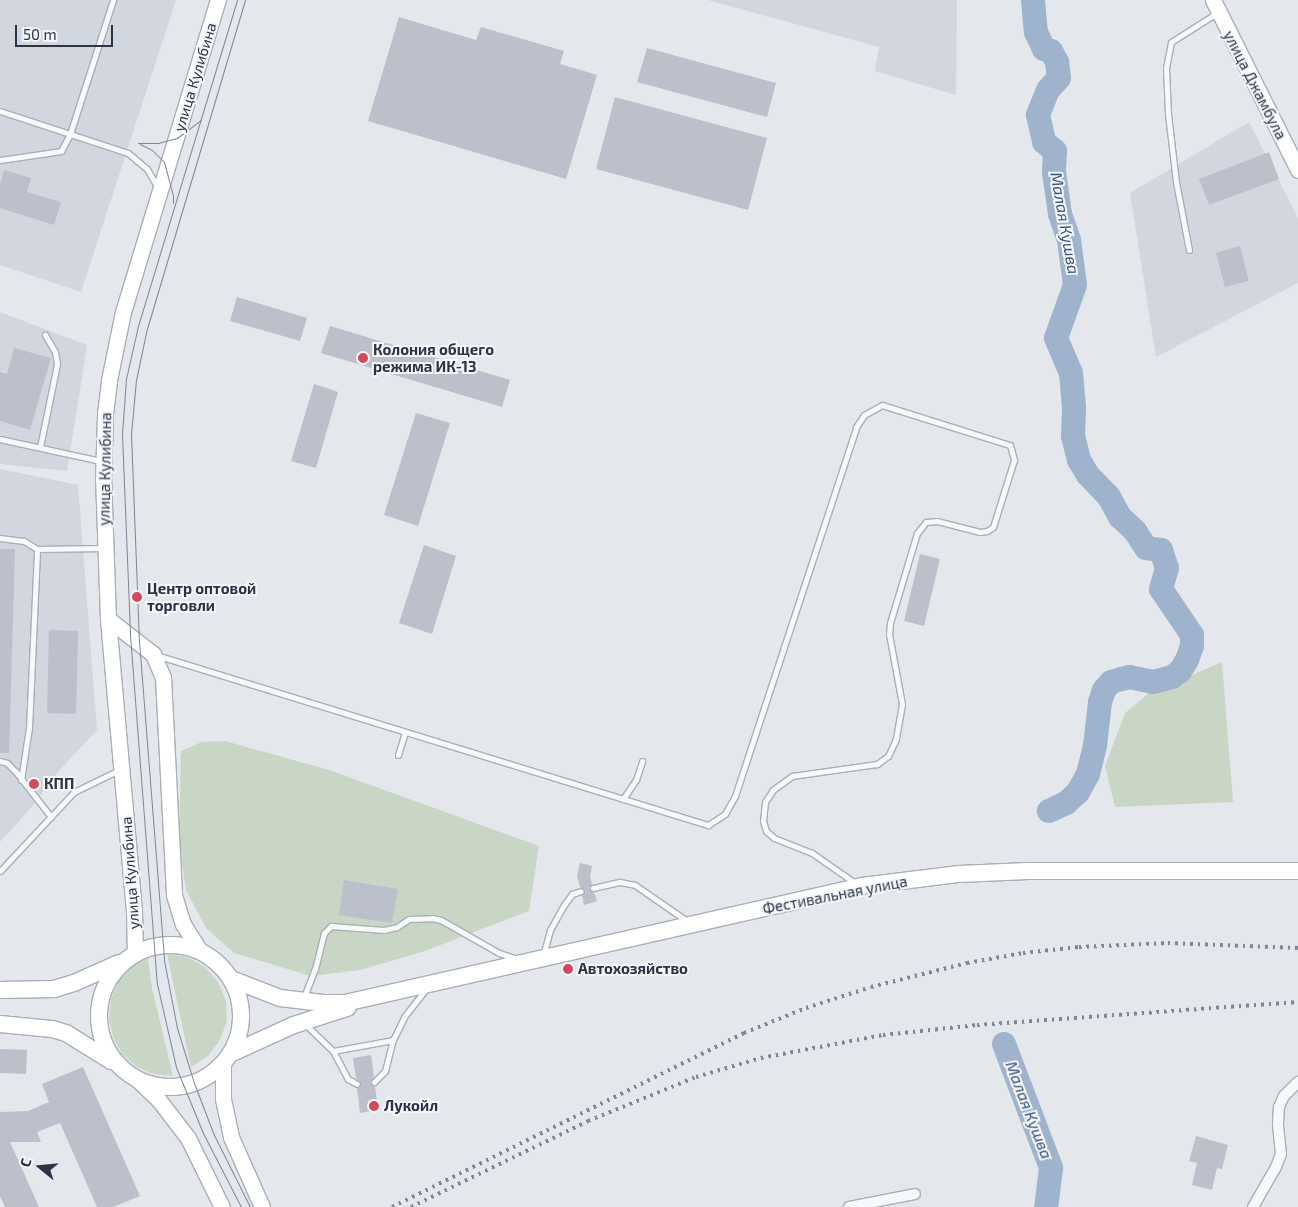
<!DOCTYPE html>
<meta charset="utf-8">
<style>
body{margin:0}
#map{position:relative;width:1298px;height:1207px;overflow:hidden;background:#e4e7ec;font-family:"Exo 2",sans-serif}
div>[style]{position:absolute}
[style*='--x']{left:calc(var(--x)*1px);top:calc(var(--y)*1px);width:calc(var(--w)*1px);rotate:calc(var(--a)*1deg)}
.built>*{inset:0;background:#d2d6de}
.green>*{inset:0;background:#c9d6c5}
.river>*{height:24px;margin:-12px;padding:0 12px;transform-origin:12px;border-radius:12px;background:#9fb4cc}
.building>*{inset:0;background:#bbc0ca}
.roads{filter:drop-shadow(1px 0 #a9aeb7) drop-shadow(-1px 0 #a9aeb7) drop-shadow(0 1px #a9aeb7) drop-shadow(0 -1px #a9aeb7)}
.lane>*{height:5px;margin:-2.5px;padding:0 2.5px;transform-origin:2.5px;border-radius:2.5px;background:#f7f8fa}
.street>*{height:10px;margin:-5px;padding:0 5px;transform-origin:5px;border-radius:5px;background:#f7f8fa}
.secondary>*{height:15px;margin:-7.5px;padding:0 7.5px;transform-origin:7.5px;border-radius:7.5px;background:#fff}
.primary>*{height:16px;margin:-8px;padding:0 8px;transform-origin:8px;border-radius:8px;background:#fff}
.primary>.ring{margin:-8px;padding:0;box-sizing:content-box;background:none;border:16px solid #fff;border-radius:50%}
.tram>*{height:1px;margin:-0.5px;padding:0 0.5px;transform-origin:0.5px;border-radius:0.5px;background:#7d8696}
.rail>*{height:4px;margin-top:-2px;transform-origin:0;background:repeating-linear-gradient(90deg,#7d8696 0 2.5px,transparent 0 7.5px)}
.dots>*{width:14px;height:14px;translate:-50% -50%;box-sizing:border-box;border:2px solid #f4f6f9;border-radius:50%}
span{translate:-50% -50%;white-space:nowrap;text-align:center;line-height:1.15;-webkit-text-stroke:4px #f4f6f9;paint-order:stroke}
.street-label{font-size:15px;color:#2b3445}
.poi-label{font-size:15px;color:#2b3445;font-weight:700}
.left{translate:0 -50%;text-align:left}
.water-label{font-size:16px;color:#34527a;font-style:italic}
.north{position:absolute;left:15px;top:1142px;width:50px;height:50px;-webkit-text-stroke:4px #f4f6f9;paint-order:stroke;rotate:287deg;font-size:14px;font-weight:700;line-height:20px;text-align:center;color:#2b3445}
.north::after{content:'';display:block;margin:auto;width:18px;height:22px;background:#2b3445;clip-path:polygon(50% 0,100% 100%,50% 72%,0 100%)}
.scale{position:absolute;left:15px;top:25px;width:98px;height:22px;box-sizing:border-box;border:2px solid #2b3445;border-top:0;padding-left:6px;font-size:15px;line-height:18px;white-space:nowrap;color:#2b3445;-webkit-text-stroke:4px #f4f6f9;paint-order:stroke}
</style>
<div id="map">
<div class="built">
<div style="clip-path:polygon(0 0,176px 0,81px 292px,0 265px)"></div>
<div style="clip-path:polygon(708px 0,957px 0,956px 95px,875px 71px,879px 47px)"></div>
<div style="clip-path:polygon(1249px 122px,1298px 218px,1298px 283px,1156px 357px,1130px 193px)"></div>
<div style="clip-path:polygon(0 312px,87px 345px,67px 471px,0 464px)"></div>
<div style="clip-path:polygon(0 469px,78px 485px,97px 730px,57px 773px,30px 809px,0 842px)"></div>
</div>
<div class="green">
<div style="clip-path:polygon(1222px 662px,1233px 802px,1115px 807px,1105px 766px,1125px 713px,1148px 694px)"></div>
<div style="clip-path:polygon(225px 741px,329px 770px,539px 846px,529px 911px,422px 952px,360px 970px,311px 976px,234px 953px,206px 928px,186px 890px,179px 843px,181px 751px,202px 742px)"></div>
<div style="clip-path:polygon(167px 954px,187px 957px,205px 967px,218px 982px,226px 1001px,227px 1021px,220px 1040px,208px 1056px,191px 1067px)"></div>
<div style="clip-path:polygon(148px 958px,152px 988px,173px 1076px,154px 1074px,137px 1067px,122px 1054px,113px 1037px,109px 1019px,111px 999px,118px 982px,131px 967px)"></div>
</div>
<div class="river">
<div style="--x:1033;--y:0;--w:32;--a:85"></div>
<div style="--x:1036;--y:32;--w:19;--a:65"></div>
<div style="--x:1044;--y:49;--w:7;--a:16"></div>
<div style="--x:1051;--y:51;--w:13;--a:61"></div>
<div style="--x:1057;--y:62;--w:16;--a:83"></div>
<div style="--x:1059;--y:78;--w:16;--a:133"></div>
<div style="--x:1048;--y:90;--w:27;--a:112"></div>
<div style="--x:1038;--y:115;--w:28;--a:77"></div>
<div style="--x:1044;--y:142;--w:14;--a:39"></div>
<div style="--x:1055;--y:151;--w:21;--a:93"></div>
<div style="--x:1054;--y:172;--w:42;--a:81.9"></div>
<div style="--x:1060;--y:214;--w:28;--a:71"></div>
<div style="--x:1069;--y:240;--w:45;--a:82.4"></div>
<div style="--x:1075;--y:285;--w:56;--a:109.7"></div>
<div style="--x:1056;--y:338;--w:38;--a:67"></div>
<div style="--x:1071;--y:373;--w:35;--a:85"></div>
<div style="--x:1074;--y:408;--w:28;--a:92"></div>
<div style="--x:1073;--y:436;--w:25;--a:76"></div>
<div style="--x:1079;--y:460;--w:17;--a:59"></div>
<div style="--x:1088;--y:475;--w:30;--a:46"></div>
<div style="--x:1109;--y:497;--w:23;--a:61"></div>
<div style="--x:1120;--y:517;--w:21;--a:43"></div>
<div style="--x:1135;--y:531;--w:20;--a:57"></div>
<div style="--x:1146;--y:548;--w:15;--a:8"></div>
<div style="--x:1161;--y:550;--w:19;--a:72"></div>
<div style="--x:1167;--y:568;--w:22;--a:106"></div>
<div style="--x:1161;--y:589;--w:55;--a:56"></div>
<div style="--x:1192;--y:635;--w:11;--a:90"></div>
<div style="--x:1192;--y:646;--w:15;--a:110"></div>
<div style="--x:1187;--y:660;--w:13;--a:122"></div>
<div style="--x:1180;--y:671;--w:10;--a:143"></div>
<div style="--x:1172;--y:677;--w:20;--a:165"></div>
<div style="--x:1153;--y:682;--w:24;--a:-168"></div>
<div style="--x:1130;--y:677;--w:9;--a:167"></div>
<div style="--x:1121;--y:679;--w:10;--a:163"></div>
<div style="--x:1111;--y:682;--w:11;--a:131"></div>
<div style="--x:1104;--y:690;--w:13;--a:108"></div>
<div style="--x:1100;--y:702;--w:44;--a:96.5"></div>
<div style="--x:1095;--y:746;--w:29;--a:104"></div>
<div style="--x:1088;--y:774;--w:21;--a:119"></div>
<div style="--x:1078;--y:792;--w:16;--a:137"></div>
<div style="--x:1066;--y:803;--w:19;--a:155"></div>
<div style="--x:1004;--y:1044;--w:133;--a:69.2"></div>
<div style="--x:1051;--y:1168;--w:39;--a:97"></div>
</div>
<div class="building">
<div style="clip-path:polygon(399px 17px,476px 40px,481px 27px,564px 51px,560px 64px,597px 75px,566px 179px,368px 121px)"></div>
<div style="clip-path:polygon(647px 48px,776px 83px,767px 117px,637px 82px)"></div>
<div style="clip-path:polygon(615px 97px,767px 138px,748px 210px,596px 169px)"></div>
<div style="clip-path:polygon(1269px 152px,1279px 179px,1209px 205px,1199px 179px)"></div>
<div style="clip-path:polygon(4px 170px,31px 178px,27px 192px,61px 202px,54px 225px,0 208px,0 184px)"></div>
<div style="clip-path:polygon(1240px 246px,1249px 281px,1225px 287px,1216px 253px)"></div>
<div style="clip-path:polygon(237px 297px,307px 318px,300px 341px,230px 321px)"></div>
<div style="clip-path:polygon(330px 326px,510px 380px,502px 407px,321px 353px)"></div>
<div style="clip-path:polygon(14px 348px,51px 358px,30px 430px,0 421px,0 372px,7px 374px)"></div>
<div style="clip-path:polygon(314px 384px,338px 392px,316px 468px,291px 461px)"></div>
<div style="clip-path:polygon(416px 413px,450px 423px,418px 526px,384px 515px)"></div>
<div style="clip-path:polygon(424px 545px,456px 556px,432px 634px,399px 623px)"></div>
<div style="clip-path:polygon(0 549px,15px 549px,9px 753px,0 753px)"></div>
<div style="clip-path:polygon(920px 554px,940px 559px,924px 626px,904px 621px)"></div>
<div style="clip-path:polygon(49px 630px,78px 631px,76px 714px,47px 713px)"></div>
<div style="clip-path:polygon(580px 863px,592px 866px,590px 876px,592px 884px,589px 888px,594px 892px,597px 901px,584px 905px,582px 895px,585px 890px,580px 887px,577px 876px)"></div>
<div style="clip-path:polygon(344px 880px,398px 889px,392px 923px,339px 915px)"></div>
<div style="clip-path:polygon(0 1049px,27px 1050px,26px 1074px,0 1073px)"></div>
<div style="clip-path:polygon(371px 1055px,374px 1076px,370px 1083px,375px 1086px,378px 1110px,360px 1113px,357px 1088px,361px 1083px,356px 1078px,353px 1058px)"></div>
<div style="clip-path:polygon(83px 1067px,140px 1196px,113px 1207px,97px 1207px,60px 1123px,37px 1132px,41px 1142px,10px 1142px,39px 1207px,5px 1207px,0 1196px,0 1112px,28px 1111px,49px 1102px,42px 1084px)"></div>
<div style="clip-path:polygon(1196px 1136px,1228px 1145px,1222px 1169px,1217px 1168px,1212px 1190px,1192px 1185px,1197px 1163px,1189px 1161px)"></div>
</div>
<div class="roads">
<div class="lane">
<div style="--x:0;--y:111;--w:135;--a:18.2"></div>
<div style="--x:128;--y:153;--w:25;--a:40"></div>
<div style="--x:147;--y:169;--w:22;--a:60"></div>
<div style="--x:0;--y:160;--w:62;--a:-8.4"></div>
<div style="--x:61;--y:151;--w:19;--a:-62"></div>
<div style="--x:70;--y:134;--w:141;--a:-72.2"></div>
<div style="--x:1189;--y:250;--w:69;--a:-100.8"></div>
<div style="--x:1176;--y:182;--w:68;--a:-96.7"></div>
<div style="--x:1168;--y:114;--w:46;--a:-92.5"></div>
<div style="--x:1166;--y:68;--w:26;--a:-79"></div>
<div style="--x:1171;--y:42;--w:54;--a:-32.2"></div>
<div style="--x:0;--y:439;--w:103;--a:12.3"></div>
<div style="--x:40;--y:447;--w:85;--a:-78.4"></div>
<div style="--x:57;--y:364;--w:12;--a:-99"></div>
<div style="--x:55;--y:352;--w:20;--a:-120"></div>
<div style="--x:0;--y:538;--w:24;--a:7"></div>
<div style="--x:24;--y:541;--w:15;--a:32"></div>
<div style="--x:37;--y:549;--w:67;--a:-0.9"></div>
<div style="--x:156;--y:655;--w:578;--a:17.12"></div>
<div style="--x:708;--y:825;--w:20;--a:-33"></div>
<div style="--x:725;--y:814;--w:21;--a:-61"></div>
<div style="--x:735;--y:796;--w:388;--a:-71.8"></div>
<div style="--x:856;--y:427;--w:14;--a:-56"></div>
<div style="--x:864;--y:415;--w:21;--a:-29"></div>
<div style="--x:882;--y:405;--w:134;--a:17.4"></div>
<div style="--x:1010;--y:445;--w:16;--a:75"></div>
<div style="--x:1014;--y:460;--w:70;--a:107.4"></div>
<div style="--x:993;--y:527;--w:7;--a:146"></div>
<div style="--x:987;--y:531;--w:7;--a:172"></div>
<div style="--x:980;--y:532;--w:44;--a:-165.7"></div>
<div style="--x:937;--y:521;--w:11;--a:175"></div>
<div style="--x:926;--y:522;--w:14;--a:129"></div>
<div style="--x:917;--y:533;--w:94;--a:106.7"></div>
<div style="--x:890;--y:623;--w:11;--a:95"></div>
<div style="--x:889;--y:634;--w:71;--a:79.5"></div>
<div style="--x:902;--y:704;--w:36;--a:100"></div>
<div style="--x:896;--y:739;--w:19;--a:115"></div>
<div style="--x:888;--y:756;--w:14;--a:144"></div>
<div style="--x:877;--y:764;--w:86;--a:172"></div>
<div style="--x:792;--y:776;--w:24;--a:144"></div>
<div style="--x:773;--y:790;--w:14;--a:124"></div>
<div style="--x:765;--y:802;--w:19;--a:96"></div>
<div style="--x:763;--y:821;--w:10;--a:73"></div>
<div style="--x:766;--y:831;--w:11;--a:41"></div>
<div style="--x:774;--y:838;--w:41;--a:21.5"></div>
<div style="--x:812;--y:853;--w:52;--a:34.9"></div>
<div style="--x:398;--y:755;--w:24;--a:-73"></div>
<div style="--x:0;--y:761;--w:7;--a:16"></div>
<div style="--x:7;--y:763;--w:13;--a:45"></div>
<div style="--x:16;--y:772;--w:57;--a:52.1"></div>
<div style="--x:21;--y:780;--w:53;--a:-81.3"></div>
<div style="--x:29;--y:728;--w:179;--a:-87.4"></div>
<div style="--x:623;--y:799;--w:23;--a:-56"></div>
<div style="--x:636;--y:780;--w:20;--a:-72"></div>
<div style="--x:0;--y:871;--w:108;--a:-46.9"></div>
<div style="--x:74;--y:792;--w:50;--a:-26.1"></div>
<div style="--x:593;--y:888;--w:28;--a:-13"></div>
<div style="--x:620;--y:882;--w:15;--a:11"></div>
<div style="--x:635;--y:885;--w:63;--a:34.7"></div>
<div style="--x:543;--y:956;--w:27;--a:-75"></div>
<div style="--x:550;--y:930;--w:29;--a:-61"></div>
<div style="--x:564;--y:905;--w:14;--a:-54"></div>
<div style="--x:572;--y:894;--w:9;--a:-18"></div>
<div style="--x:304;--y:997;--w:30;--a:-69"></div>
<div style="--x:315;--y:969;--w:37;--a:-76"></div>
<div style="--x:324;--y:933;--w:10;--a:-45"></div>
<div style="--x:331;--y:926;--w:53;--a:4.3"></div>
<div style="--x:384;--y:930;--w:13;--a:-13"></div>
<div style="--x:397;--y:927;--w:14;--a:-34"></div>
<div style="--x:409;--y:919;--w:23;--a:-2"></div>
<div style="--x:432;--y:918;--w:9;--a:13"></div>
<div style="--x:441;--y:920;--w:67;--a:29.6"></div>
<div style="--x:499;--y:953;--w:19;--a:18"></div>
<div style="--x:305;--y:1024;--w:39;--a:44"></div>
<div style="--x:333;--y:1051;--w:61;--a:-10.4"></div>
<div style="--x:393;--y:1040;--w:25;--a:-64"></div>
<div style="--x:404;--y:1017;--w:36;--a:-52"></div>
<div style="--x:333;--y:1051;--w:32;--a:62"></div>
<div style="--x:348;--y:1079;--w:10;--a:29"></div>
<div style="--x:374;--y:1082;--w:16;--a:-45"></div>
<div style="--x:385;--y:1071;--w:32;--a:-76"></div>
</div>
<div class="street">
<div style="--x:849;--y:1207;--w:67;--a:-11.1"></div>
<div style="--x:1253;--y:1207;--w:46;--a:-60.1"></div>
<div style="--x:1276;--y:1167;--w:14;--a:-69"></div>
<div style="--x:1281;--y:1154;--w:30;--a:-96"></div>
<div style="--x:1278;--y:1124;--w:17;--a:-87"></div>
<div style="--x:1279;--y:1107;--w:12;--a:-66"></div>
<div style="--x:1284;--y:1096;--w:20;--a:-45"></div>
</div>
<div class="secondary">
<div style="--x:1213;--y:0;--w:190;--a:63.4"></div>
<div style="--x:108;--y:619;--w:57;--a:37.9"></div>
<div style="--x:153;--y:654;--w:25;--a:67"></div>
<div style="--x:163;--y:677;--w:218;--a:87.1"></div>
<div style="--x:174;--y:895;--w:30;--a:73"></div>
<div style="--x:183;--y:924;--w:32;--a:58"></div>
<div style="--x:135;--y:954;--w:43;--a:-91.3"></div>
<div style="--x:134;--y:911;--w:293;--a:-95.1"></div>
<div style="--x:108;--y:619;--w:140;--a:-92"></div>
<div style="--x:103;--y:479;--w:65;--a:-88.2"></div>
<div style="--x:105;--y:414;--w:34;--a:-83"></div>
<div style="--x:109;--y:380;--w:69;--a:-78.4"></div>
<div style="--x:123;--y:312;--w:326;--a:-73.1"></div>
<div style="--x:223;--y:1065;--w:34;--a:90"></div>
<div style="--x:223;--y:1099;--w:39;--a:78"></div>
<div style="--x:231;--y:1137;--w:77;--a:66.1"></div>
<div style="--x:138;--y:1080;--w:28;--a:44"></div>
<div style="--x:158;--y:1099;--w:49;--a:52.4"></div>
<div style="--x:188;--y:1138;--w:77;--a:63.8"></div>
</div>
<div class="primary">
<div class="ring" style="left:99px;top:945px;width:126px;height:126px"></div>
<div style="--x:231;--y:979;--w:53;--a:21.2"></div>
<div style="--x:280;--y:998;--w:43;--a:6.6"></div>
<div style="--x:323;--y:1003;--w:22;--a:0"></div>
<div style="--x:345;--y:1003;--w:530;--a:-12.75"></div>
<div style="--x:862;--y:886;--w:98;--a:-7.1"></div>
<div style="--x:959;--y:874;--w:69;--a:-2.5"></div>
<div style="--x:1028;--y:871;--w:270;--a:0"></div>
<div style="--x:0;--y:990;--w:54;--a:-1.1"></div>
<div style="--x:54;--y:989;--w:21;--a:-17"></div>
<div style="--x:74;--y:983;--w:49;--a:-24"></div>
<div style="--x:0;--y:1024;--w:52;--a:5.5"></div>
<div style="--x:52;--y:1029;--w:15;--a:16"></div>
<div style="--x:66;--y:1033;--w:53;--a:31.9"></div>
<div style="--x:230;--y:1054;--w:70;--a:-24.4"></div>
<div style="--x:294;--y:1025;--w:56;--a:-17.8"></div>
</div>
</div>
<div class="tram">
<div style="--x:237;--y:0;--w:341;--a:106.9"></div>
<div style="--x:138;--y:326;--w:54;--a:102.8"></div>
<div style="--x:126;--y:379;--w:55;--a:94.2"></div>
<div style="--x:122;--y:434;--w:201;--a:87.7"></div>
<div style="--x:130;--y:635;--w:350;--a:85.6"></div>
<div style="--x:157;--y:984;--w:85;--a:77.1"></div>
<div style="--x:176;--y:1067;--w:71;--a:67.8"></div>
<div style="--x:203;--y:1133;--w:83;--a:62.8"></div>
<div style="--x:245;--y:0;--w:342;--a:106.6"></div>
<div style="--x:147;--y:328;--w:53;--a:101.9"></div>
<div style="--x:136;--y:380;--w:54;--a:95.3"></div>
<div style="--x:131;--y:434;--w:207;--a:87.8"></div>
<div style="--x:139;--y:641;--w:320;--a:85.5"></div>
<div style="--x:164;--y:960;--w:69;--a:79.2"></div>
<div style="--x:177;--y:1028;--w:58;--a:72.8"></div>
<div style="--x:194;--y:1083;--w:56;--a:69"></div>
<div style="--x:214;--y:1135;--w:80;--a:63.4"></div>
<div style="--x:138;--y:143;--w:20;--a:0"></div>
<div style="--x:158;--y:143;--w:20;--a:-15"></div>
<div style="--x:177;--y:138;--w:30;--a:-37"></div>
<div style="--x:140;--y:144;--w:13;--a:27"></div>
<div style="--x:152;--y:150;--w:17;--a:45"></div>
<div style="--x:164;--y:162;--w:34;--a:75"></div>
<div style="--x:173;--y:195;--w:8;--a:90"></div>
</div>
<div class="rail">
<div style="--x:392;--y:1207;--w:393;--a:-26.3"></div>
<div style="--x:744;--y:1033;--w:67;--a:-22"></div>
<div style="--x:806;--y:1008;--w:68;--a:-17.9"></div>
<div style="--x:871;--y:987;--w:99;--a:-14"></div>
<div style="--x:967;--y:963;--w:57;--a:-10.1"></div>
<div style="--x:1023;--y:953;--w:56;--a:-6.1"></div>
<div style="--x:1079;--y:947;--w:89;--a:-2.6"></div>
<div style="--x:1168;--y:943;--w:130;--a:2.2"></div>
<div style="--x:411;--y:1207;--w:197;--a:-25.9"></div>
<div style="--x:588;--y:1121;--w:117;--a:-22.2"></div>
<div style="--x:696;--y:1077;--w:68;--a:-16.3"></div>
<div style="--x:761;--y:1058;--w:124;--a:-10.7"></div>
<div style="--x:883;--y:1035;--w:95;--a:-6.1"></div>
<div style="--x:977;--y:1025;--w:322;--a:-4.1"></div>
</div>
<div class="dots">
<div style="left:363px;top:358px;background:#d1495b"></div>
<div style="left:137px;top:597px;background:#d1495b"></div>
<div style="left:34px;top:784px;background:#d1495b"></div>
<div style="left:568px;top:969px;background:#d1495b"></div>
<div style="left:374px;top:1106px;background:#d1495b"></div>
</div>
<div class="street-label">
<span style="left:195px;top:77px;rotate:-73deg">улица Кулибина</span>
<span style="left:1255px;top:85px;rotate:63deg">улица Джамбула</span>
<span style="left:105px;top:469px;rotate:-89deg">улица Кулибина</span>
<span style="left:130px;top:873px;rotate:-94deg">улица Кулибина</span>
<span style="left:835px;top:895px;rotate:-11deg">Фестивальная улица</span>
</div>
<div class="poi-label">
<span class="left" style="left:373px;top:358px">Колония общего<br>режима ИК-13</span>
<span class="left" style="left:147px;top:597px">Центр оптовой<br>торговли</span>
<span class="left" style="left:44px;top:784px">КПП</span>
<span class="left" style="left:578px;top:969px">Автохозяйство</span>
<span class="left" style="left:384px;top:1106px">Лукойл</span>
</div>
<div class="water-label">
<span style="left:1065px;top:223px;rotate:80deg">Малая Кушва</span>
<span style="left:1029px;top:1110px;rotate:69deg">Малая Кушва</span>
</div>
<div class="north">С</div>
<div class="scale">50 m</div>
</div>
